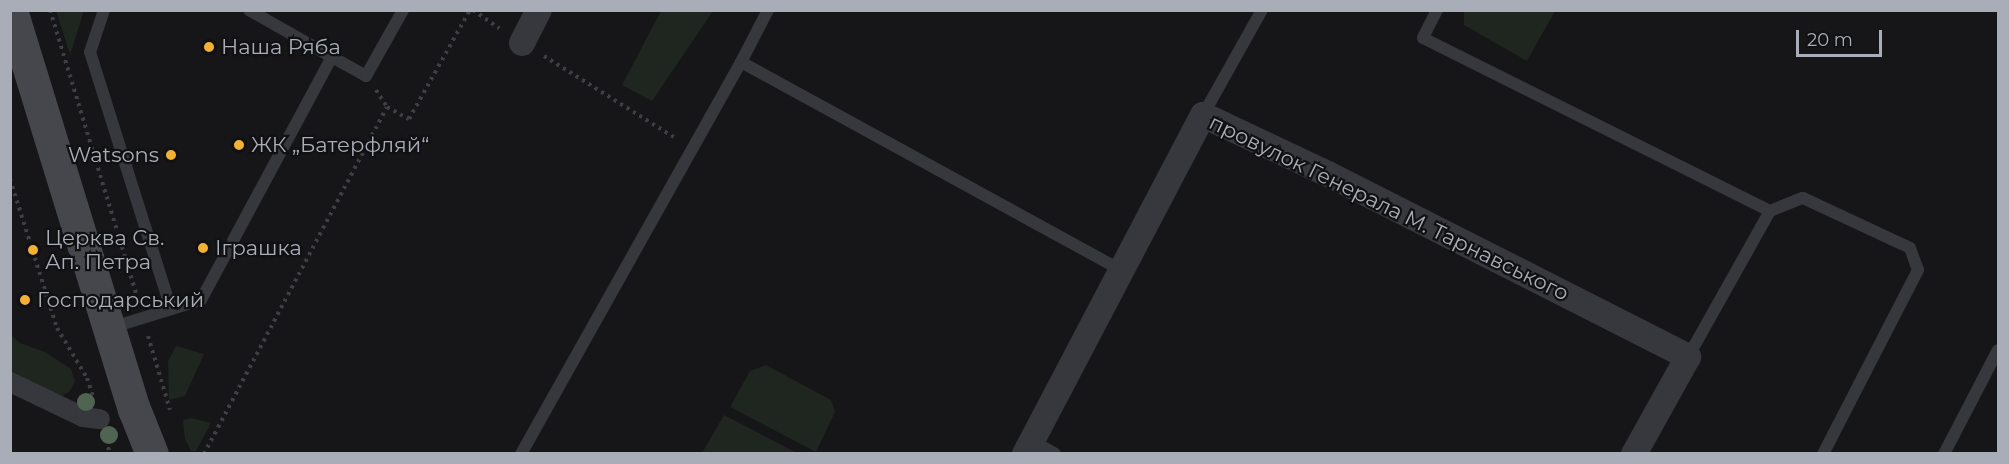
<!DOCTYPE html>
<meta charset="utf-8">
<style>
body{margin:0}
#map{position:relative;width:2009px;height:464px;overflow:hidden;background:#161618;font-family:Montserrat,sans-serif}
div>[style]{position:absolute}
[style*='--x']{left:calc(var(--x)*1px);top:calc(var(--y)*1px);width:calc(var(--w)*1px);rotate:calc(var(--a)*1deg)}
.green>*{inset:0;background:#1e261f}
.path>*{height:4px;margin-top:-2px;transform-origin:0;background:repeating-linear-gradient(90deg,#3d3f44 0 3px,transparent 0 7.5px)}
.service>*{height:12px;margin:-6px;padding:0 6px;transform-origin:6px;border-radius:6px;background:#37383d}
.pedestrian>*{height:20px;margin:-10px;padding:0 10px;transform-origin:10px;border-radius:10px;background:#37383d}
.minor>*{height:26px;margin:-13px;padding:0 13px;transform-origin:13px;border-radius:13px;background:#37383d}
.secondary>*{height:33px;margin:-16.5px;padding:0 16.5px;transform-origin:16.5px;border-radius:16.5px;background:#45474d}
.trees>*{width:18px;height:18px;margin:-9px;border-radius:50%;background:#506452}
.dots>*{width:16px;height:16px;translate:-50% -50%;box-sizing:border-box;border:3px solid #111113;border-radius:50%}
span{translate:-50% -50%;white-space:nowrap;text-align:center;line-height:1.15;-webkit-text-stroke:4.5px #111113;paint-order:stroke}
.poi-label{font-size:21px;color:#a8adb8}
.left{translate:0 -50%;text-align:left}
.right{translate:-100% -50%;text-align:right}
.street-label{font-size:21px;color:#a8adb8}
.frame{position:absolute;inset:0;border:12px solid #a8adb8;pointer-events:none}
.scale{position:absolute;left:1796px;top:30px;width:86px;height:27px;box-sizing:border-box;border:3px solid #a8adb8;border-top:0;padding-left:8px;font-size:18px;line-height:21px;white-space:nowrap;color:#a8adb8;-webkit-text-stroke:4px #111113;paint-order:stroke}
</style>
<div id="map">
<div class="green">
<div style="clip-path:polygon(56px 11px,84px 11px,70px 55px)"></div>
<div style="clip-path:polygon(661px 11px,713px 11px,652px 101px,622px 85px)"></div>
<div style="clip-path:polygon(1464px 11px,1464px 10px,1555px 11px,1527px 61px,1464px 25px)"></div>
<div style="clip-path:polygon(10px 334px,20px 343px,45px 352px,71px 369px,75px 381px,70px 391px,58px 399px,11px 387px)"></div>
<div style="clip-path:polygon(176px 346px,204px 354px,185px 396px,169px 400px,168px 361px)"></div>
<div style="clip-path:polygon(766px 365px,831px 400px,835px 412px,816px 452px,730px 407px,750px 371px)"></div>
<div style="clip-path:polygon(724px 415px,797px 453px,702px 453px)"></div>
<div style="clip-path:polygon(191px 418px,211px 423px,196px 451px,191px 451px,185px 439px,183px 420px)"></div>
</div>
<div class="path">
<div style="--x:50;--y:10;--w:303;--a:73.1"></div>
<div style="--x:473;--y:10;--w:32;--a:35"></div>
<div style="--x:544;--y:56;--w:155;--a:32"></div>
<div style="--x:376;--y:90;--w:20;--a:57"></div>
<div style="--x:387;--y:107;--w:25;--a:29"></div>
<div style="--x:409;--y:119;--w:125;--a:-60.8"></div>
<div style="--x:10;--y:179;--w:156;--a:72.5"></div>
<div style="--x:57;--y:328;--w:58;--a:59"></div>
<div style="--x:87;--y:378;--w:19;--a:72"></div>
<div style="--x:148;--y:336;--w:77;--a:73.4"></div>
<div style="--x:106;--y:440;--w:15;--a:74"></div>
<div style="--x:204;--y:454;--w:392;--a:-62.2"></div>
</div>
<div class="service">
<div style="--x:104;--y:10;--w:44;--a:108.4"></div>
<div style="--x:90;--y:52;--w:269;--a:72.5"></div>
<div style="--x:768;--y:10;--w:59;--a:117.4"></div>
<div style="--x:741;--y:62;--w:433;--a:28.7"></div>
<div style="--x:1437;--y:10;--w:31;--a:117"></div>
<div style="--x:1423;--y:38;--w:388;--a:26.5"></div>
<div style="--x:332;--y:57;--w:39;--a:29"></div>
<div style="--x:366;--y:76;--w:76;--a:-60.7"></div>
<div style="--x:1203;--y:115;--w:120;--a:-60.7"></div>
<div style="--x:110;--y:328;--w:95;--a:-17.1"></div>
<div style="--x:201;--y:300;--w:276;--a:-61.7"></div>
<div style="--x:332;--y:57;--w:95;--a:-150.5"></div>
<div style="--x:1688;--y:357;--w:167;--a:-60.7"></div>
<div style="--x:1770;--y:211;--w:35;--a:-22"></div>
<div style="--x:1803;--y:198;--w:118;--a:25"></div>
<div style="--x:1910;--y:248;--w:23;--a:70"></div>
<div style="--x:1918;--y:270;--w:207;--a:117.3"></div>
<div style="--x:1032;--y:441;--w:26;--a:29"></div>
<div style="--x:521;--y:454;--w:450;--a:-60.7"></div>
<div style="--x:1944;--y:454;--w:117;--a:-62.6"></div>
</div>
<div class="pedestrian">
<div style="--x:10;--y:382;--w:81;--a:25.6"></div>
<div style="--x:83;--y:417;--w:17;--a:7"></div>
</div>
<div class="minor">
<div style="--x:522;--y:43;--w:37;--a:-63"></div>
<div style="--x:1025;--y:454;--w:383;--a:-62.3"></div>
<div style="--x:1203;--y:115;--w:138;--a:25.3"></div>
<div style="--x:1328;--y:174;--w:404;--a:26.9"></div>
<div style="--x:1688;--y:357;--w:111;--a:119.1"></div>
</div>
<div class="secondary">
<div style="--x:11;--y:10;--w:418;--a:72.9"></div>
<div style="--x:134;--y:409;--w:48;--a:68.2"></div>
</div>
<div class="trees">
<div style="left:86px;top:402px"></div>
<div style="left:109px;top:435px"></div>
</div>
<div class="dots">
<div style="left:209px;top:47px;background:#f2b134"></div>
<div style="left:239px;top:145px;background:#f2b134"></div>
<div style="left:171px;top:155px;background:#f2b134"></div>
<div style="left:203px;top:248px;background:#f2b134"></div>
<div style="left:33px;top:250px;background:#f2b134"></div>
<div style="left:25px;top:300px;background:#f2b134"></div>
</div>
<div class="poi-label">
<span class="left" style="left:221px;top:47px">Наша Ряба</span>
<span class="left" style="left:251px;top:145px">ЖК „Батерфляй“</span>
<span class="right" style="left:159px;top:155px">Watsons</span>
<span class="left" style="left:45px;top:250px">Церква Св.<br>Ап. Петра</span>
<span class="left" style="left:215px;top:248px">Іграшка</span>
<span class="left" style="left:37px;top:300px">Господарський</span>
</div>
<div class="street-label">
<span style="left:1389px;top:208px;rotate:26deg">провулок Генерала М. Тарнавського</span>
</div>
<div class="frame"></div>
<div class="scale">20 m</div>
</div>
